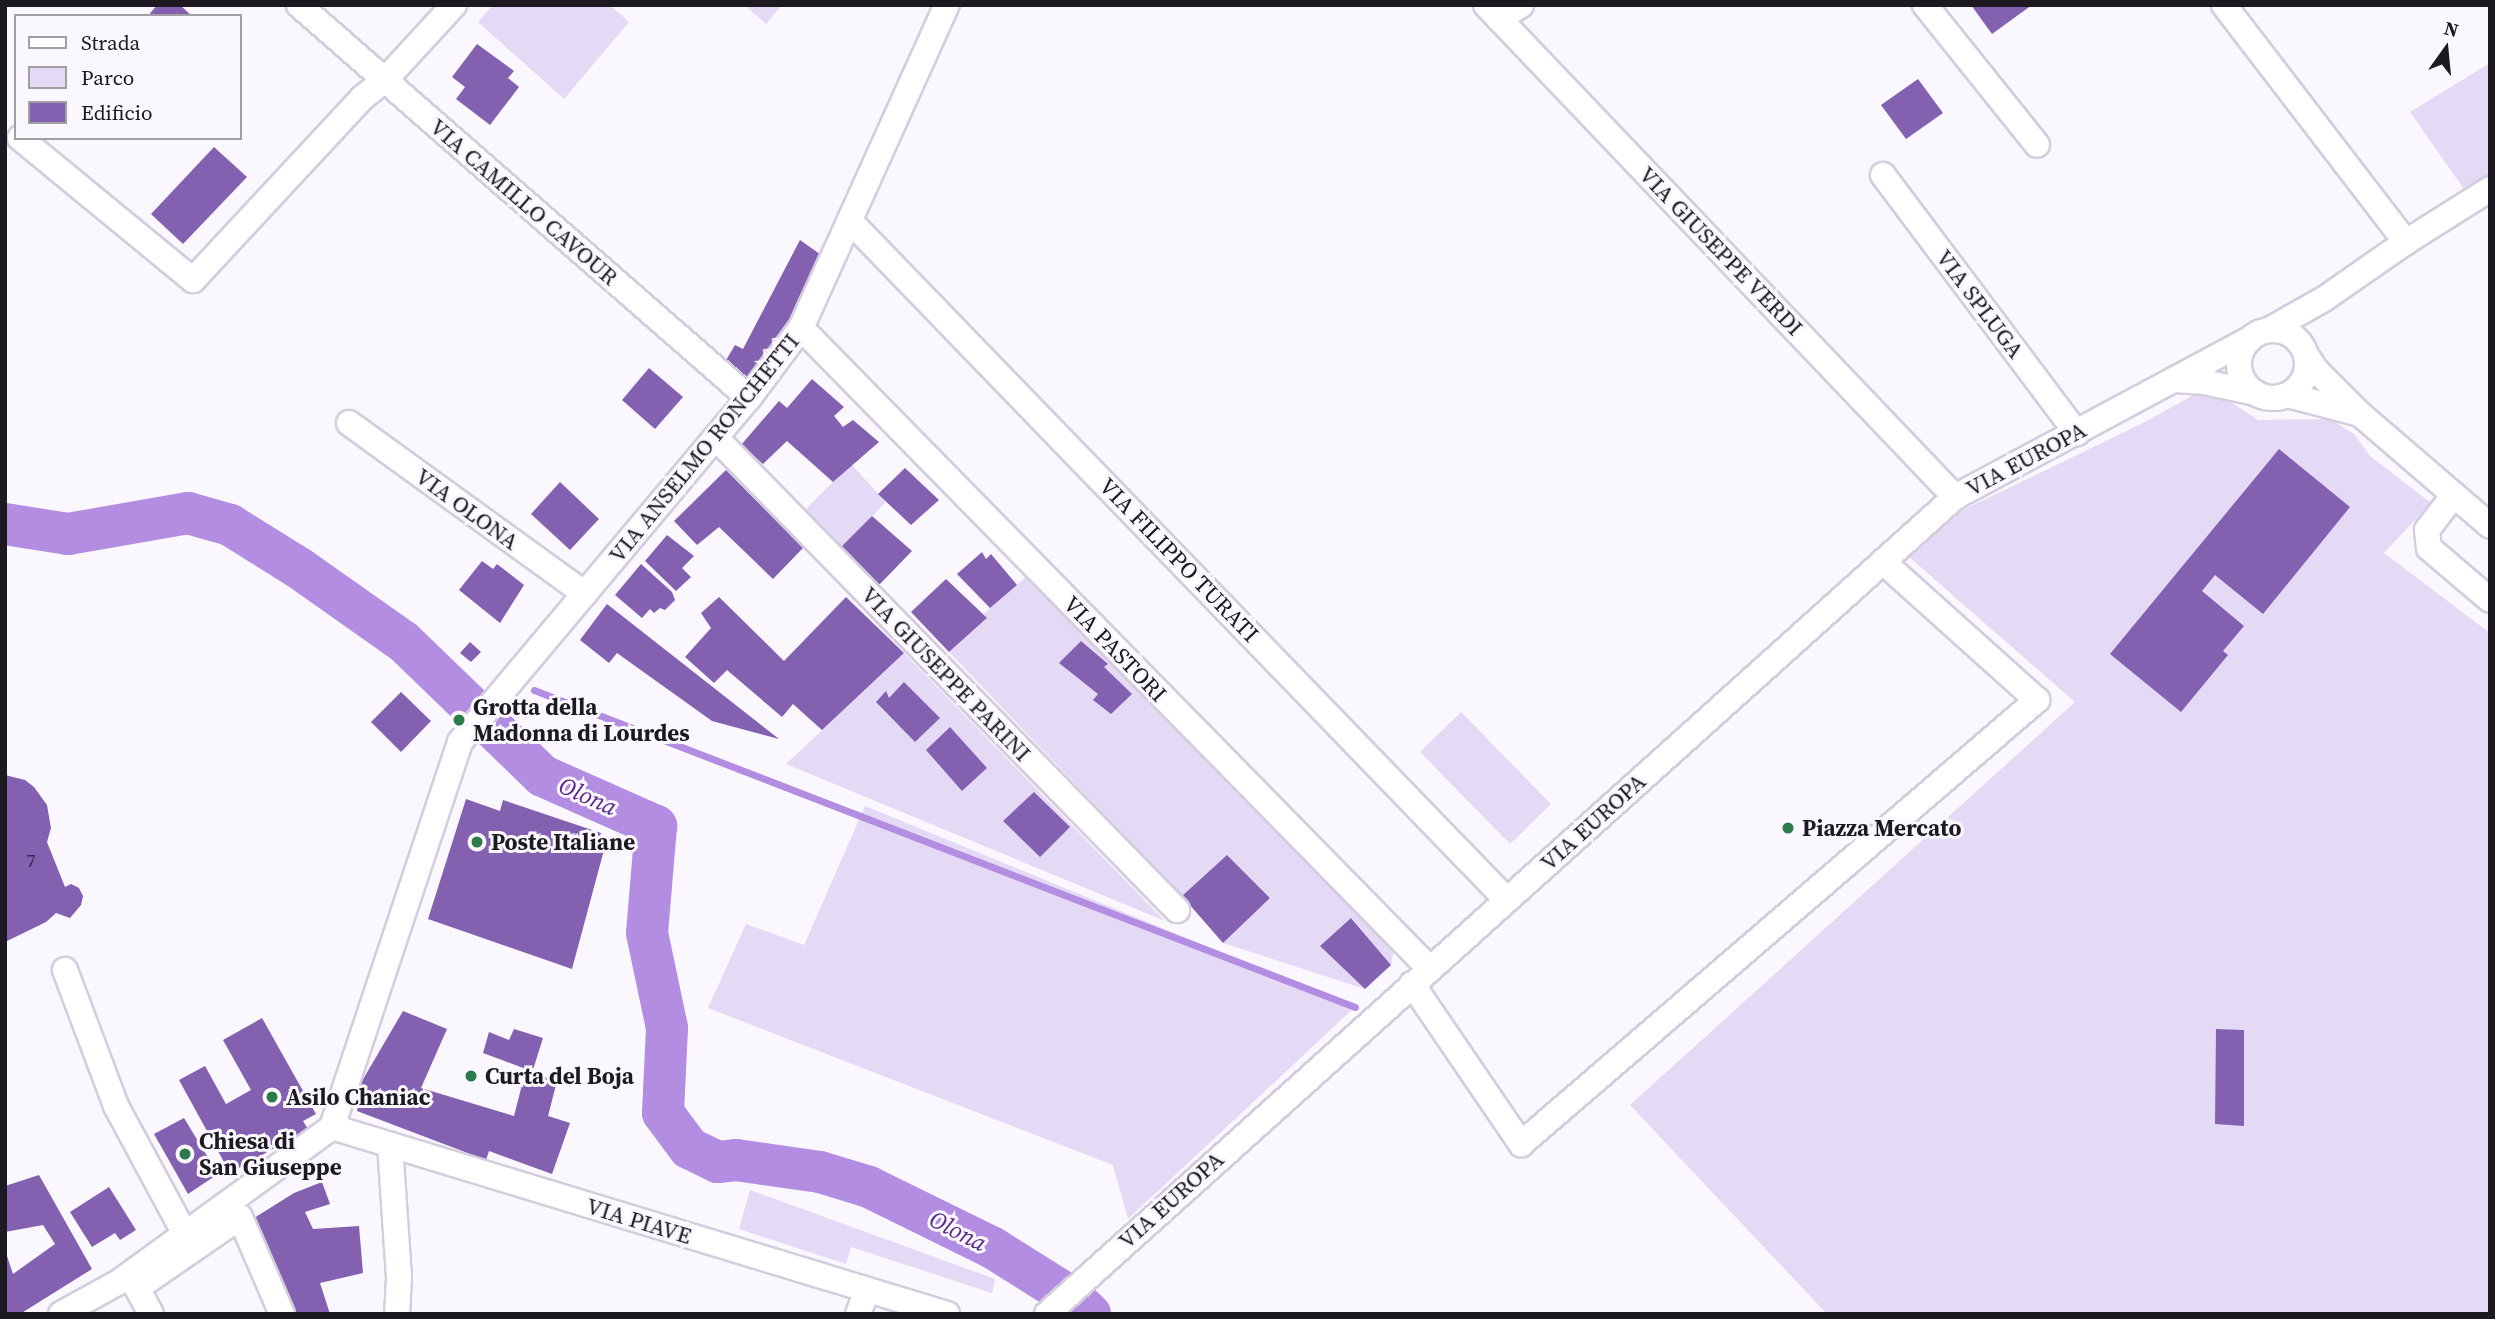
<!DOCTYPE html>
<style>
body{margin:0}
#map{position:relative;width:2495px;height:1319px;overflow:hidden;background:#faf7fe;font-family:"Source Serif 4",serif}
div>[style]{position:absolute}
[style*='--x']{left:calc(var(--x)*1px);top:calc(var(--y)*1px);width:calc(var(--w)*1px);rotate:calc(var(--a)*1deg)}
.green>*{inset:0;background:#e5daf6}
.stream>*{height:7px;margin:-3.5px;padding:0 3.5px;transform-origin:3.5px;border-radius:3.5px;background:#b28de2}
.river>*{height:42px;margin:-21px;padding:0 21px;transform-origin:21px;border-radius:21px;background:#b28de2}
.building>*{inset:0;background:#8460b1}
.roads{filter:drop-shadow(2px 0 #d4cdde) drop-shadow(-2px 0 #d4cdde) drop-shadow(0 2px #d4cdde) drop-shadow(0 -2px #d4cdde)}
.minor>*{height:24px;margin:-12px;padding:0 12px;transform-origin:12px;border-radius:12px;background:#fff}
.minor>.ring{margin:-12px;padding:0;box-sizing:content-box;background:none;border:24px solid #fff;border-radius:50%}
.dots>*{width:19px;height:19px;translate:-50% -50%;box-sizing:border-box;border:4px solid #faf7fe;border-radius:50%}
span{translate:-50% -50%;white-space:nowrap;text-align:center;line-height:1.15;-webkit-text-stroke:6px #faf7fe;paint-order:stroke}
.number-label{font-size:19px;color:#362c44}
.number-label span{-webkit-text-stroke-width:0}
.street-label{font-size:23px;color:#1c1a20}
.poi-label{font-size:23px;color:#1c1a20;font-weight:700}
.left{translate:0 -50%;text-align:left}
.water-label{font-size:24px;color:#572587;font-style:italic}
.frame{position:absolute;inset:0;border:7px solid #1c1a20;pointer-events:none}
.legend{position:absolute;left:14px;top:14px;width:228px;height:126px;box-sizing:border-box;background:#faf7fe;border:2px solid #a19fa5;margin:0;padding:9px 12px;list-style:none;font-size:21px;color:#1c1a20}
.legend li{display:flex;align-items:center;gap:14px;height:35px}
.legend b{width:35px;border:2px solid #a19fa5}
.north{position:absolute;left:2411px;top:14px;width:70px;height:70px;-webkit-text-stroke:5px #faf7fe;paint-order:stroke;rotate:15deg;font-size:19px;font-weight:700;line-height:28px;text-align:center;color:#1c1a20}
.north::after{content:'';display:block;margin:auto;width:24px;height:32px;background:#1c1a20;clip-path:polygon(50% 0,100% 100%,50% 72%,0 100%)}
</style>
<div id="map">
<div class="green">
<div style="clip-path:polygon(493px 5px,610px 5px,629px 22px,564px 99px,478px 22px)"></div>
<div style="clip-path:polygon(744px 5px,782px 5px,766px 24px)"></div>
<div style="clip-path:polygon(2490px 63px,2490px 178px,2466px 192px,2410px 112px)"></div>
<div style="clip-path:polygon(2202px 390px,2222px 396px,2258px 420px,2330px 419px,2354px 434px,2370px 456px,2431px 503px,2384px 553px,2490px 633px,2490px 1314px,1827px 1314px,1630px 1105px,2075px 702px,1909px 557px,1963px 510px,2147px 421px)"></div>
<div style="clip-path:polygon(851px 464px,886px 502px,841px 547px,803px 512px)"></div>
<div style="clip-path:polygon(1028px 575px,1156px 711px,1394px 949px,1391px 965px,1352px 918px,1320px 946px,1365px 989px,1223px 943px,1270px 898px,1273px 900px,1227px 855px,1182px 896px,949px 652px,987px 619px,983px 614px)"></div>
<div style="clip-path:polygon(904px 653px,1165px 921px,786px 764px)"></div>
<div style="clip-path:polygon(1461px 712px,1551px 804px,1510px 844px,1420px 752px)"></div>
<div style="clip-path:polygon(865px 806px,1355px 1007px,1128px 1219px,1113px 1165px,708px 1008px,746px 924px,804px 945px)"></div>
<div style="clip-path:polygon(750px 1190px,995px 1279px,992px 1293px,851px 1247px,846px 1264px,739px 1229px)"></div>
</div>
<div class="stream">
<div style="--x:534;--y:690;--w:880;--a:21.11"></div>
</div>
<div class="river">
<div style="--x:5;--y:524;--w:64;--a:9"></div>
<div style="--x:68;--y:534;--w:122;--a:-9.9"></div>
<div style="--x:188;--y:513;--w:44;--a:15.9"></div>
<div style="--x:230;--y:525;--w:81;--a:31.9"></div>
<div style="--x:299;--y:568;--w:128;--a:35.2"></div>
<div style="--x:404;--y:642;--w:193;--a:44"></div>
<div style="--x:543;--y:776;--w:124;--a:23.9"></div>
<div style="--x:656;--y:826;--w:107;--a:94.8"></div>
<div style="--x:647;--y:933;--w:97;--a:78.1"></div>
<div style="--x:667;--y:1028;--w:85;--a:92.7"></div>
<div style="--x:663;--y:1113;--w:44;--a:53.4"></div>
<div style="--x:689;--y:1148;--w:32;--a:26"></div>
<div style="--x:718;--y:1162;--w:18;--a:-6"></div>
<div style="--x:736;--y:1160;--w:85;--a:8.1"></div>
<div style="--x:820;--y:1172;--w:51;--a:17"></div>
<div style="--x:869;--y:1187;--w:138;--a:26.2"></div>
<div style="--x:993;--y:1248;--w:96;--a:32.2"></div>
<div style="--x:1074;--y:1299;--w:22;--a:43"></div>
</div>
<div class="building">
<div style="clip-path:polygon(157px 5px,180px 5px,192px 16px,148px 16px)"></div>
<div style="clip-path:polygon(1971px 5px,2032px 5px,1992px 34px)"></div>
<div style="clip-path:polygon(477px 44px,514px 71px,508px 78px,519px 87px,490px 125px,456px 99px,465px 87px,452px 77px)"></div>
<div style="clip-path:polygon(1918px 79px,1943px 113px,1906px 139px,1881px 105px)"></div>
<div style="clip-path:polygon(214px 147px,247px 177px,183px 244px,151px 214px)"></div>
<div style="clip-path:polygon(800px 240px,824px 257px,795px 306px,801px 313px,753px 382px,725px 362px,735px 345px,743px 349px)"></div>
<div style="clip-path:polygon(649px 368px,683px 397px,655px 429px,622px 400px)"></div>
<div style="clip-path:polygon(812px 379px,844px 407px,834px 416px,843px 427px,853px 420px,879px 442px,833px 482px,787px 441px,763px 464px,741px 445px,779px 401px,787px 408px)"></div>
<div style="clip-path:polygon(2279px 449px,2350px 507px,2263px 614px,2215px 575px,2202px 591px,2244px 626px,2223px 651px,2228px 655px,2181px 712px,2110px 654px)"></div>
<div style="clip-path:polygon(905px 468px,939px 500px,911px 525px,878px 494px)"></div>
<div style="clip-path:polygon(726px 470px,803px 548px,773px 579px,719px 527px,697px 545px,674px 521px)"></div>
<div style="clip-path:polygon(560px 482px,599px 519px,570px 550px,531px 514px)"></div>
<div style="clip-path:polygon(872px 516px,912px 551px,879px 585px,841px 547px)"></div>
<div style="clip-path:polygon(667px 535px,694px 556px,682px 568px,691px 577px,676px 591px,645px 561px)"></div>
<div style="clip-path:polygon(982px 552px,986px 559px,991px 554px,1017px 585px,990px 608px,957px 574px)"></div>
<div style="clip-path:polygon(482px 561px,493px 569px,497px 564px,524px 585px,500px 623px,459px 590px)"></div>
<div style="clip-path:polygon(641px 564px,672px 592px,675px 600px,665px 610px,660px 608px,654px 613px,650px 609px,642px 618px,615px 595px)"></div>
<div style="clip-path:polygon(946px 579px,987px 618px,949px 652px,911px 612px)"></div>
<div style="clip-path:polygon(719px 597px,784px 661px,846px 597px,904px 653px,822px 730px,793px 704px,782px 717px,727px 670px,714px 683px,685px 657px,711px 628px,701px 613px)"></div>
<div style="clip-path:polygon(607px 604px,779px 739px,712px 721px,617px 653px,609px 663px,580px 640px)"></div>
<div style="clip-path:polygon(1081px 641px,1108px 664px,1104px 667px,1132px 694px,1111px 714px,1093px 700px,1098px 694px,1059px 663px)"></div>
<div style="clip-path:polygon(470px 642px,481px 652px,471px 662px,460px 653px)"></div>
<div style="clip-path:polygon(904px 682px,940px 718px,915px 742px,876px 702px,886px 691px,889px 698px)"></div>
<div style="clip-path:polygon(401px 692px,431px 721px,401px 752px,371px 722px)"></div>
<div style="clip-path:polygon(950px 727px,987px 768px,962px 791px,926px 750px)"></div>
<div style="clip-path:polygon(5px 775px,25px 780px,34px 787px,47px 805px,51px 828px,47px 842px,65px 887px,71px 884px,79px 888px,83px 896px,81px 905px,70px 918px,56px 913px,46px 922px,5px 942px)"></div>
<div style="clip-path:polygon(1034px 792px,1070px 827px,1040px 857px,1003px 821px)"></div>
<div style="clip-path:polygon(466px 799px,500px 811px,503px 800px,601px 833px,596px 847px,604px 850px,572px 969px,428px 919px)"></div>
<div style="clip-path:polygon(1227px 855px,1270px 898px,1223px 943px,1182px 896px)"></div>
<div style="clip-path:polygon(1351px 918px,1391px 965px,1365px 989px,1320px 946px)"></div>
<div style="clip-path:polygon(403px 1011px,447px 1029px,421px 1088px,514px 1116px,526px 1069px,483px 1053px,489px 1032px,509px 1040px,514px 1029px,543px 1038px,532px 1073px,557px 1081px,548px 1116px,570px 1123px,552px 1174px,489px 1151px,486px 1160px,357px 1111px,362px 1081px)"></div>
<div style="clip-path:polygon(262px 1018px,316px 1114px,303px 1121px,308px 1129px,230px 1173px,179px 1080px,205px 1066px,226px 1104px,251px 1090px,223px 1040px)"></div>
<div style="clip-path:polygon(2216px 1029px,2244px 1030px,2244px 1126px,2215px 1124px)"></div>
<div style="clip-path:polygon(184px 1118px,218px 1174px,188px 1194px,154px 1134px)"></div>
<div style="clip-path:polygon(39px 1175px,92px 1269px,20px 1314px,5px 1314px,5px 1250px,13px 1274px,55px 1244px,43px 1225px,5px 1232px,5px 1186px)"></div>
<div style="clip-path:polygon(322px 1182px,330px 1204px,305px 1212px,313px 1229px,359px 1226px,363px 1273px,320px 1283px,330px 1314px,282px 1314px,255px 1252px,254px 1218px,294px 1193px)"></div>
<div style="clip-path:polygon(109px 1187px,136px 1230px,120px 1240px,115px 1233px,92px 1247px,70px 1212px)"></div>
</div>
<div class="roads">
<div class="minor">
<div style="--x:299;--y:5;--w:597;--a:41.13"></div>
<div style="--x:1486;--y:5;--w:680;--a:46.37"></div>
<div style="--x:1925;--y:5;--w:179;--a:51.3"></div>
<div style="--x:2224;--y:5;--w:299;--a:52.5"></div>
<div style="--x:1499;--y:19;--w:26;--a:-32"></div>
<div style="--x:20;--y:138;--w:224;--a:39.4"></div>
<div style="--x:193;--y:280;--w:248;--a:-47.1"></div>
<div style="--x:362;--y:98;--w:29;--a:-38"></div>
<div style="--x:385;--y:80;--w:102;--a:-47.4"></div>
<div style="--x:1883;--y:175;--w:323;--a:53.1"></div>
<div style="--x:851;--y:222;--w:942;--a:45.95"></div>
<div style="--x:801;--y:328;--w:898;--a:45.54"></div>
<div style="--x:2269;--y:330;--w:63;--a:-29.4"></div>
<div style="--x:2324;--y:299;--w:100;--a:-34.8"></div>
<div style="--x:2406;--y:242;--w:99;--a:-32.2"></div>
<div class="ring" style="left:2239px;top:330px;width:44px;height:44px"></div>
<div style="--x:2175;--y:380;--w:29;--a:4"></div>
<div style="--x:2204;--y:382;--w:53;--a:11.9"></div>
<div style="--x:2287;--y:395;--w:75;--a:14.6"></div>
<div style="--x:2360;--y:414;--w:62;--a:-135"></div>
<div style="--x:2316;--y:370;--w:18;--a:-124"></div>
<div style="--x:2360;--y:414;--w:172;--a:40.7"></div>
<div style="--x:349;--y:423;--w:291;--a:35.9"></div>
<div style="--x:716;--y:438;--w:660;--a:45.68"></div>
<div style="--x:2453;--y:496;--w:43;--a:127.4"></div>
<div style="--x:2427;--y:530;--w:18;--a:84"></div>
<div style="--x:2429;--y:548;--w:80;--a:40.4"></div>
<div style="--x:65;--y:970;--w:145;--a:69.4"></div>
<div style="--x:116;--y:1106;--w:145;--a:61.7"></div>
<div style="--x:1412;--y:984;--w:194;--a:55.7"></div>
<div style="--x:1521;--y:1144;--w:681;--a:-40.71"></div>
<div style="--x:2037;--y:700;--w:207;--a:-138.1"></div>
<div style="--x:332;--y:1127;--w:643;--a:16.91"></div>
<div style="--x:390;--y:1145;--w:133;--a:86.1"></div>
<div style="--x:399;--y:1278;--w:36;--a:93"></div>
<div style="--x:61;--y:1314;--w:66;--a:-28.9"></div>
<div style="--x:119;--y:1282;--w:263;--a:-36"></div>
<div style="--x:332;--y:1127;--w:406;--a:-71.6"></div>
<div style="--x:460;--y:742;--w:449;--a:-50"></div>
<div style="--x:749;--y:398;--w:87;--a:-53.4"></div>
<div style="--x:801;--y:328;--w:354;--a:-65.7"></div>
<div style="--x:151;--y:1314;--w:30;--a:-118"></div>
<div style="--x:137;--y:1288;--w:125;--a:-34.6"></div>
<div style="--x:240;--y:1217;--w:106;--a:66.6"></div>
<div style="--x:858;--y:1314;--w:25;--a:-69"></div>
<div style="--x:1047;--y:1314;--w:1221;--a:-41.98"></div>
<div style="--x:1955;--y:497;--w:335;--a:-28.2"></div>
</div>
</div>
<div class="dots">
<div style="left:459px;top:720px;background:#2c7b4a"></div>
<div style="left:1788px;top:828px;background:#2c7b4a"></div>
<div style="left:477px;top:842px;background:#2c7b4a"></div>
<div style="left:471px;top:1076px;background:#2c7b4a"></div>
<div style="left:272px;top:1097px;background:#2c7b4a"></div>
<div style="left:185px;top:1154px;background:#2c7b4a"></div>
</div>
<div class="number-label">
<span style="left:31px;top:861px">7</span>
</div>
<div class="street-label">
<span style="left:524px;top:202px;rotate:41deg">VIA CAMILLO CAVOUR</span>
<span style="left:1721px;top:251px;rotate:46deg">VIA GIUSEPPE VERDI</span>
<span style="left:1980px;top:304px;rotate:53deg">VIA SPLUGA</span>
<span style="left:704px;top:448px;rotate:-51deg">VIA ANSELMO RONCHETTI</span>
<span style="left:2026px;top:459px;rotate:-28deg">VIA EUROPA</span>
<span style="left:467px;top:509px;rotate:36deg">VIA OLONA</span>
<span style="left:1179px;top:560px;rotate:46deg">VIA FILIPPO TURATI</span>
<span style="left:1115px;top:649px;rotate:46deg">VIA PASTORI</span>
<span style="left:946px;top:674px;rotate:46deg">VIA GIUSEPPE PARINI</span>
<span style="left:1593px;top:822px;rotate:-42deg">VIA EUROPA</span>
<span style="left:1171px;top:1200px;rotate:-42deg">VIA EUROPA</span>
<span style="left:639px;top:1221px;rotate:17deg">VIA PIAVE</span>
</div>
<div class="poi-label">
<span class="left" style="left:473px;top:720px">Grotta della<br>Madonna di Lourdes</span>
<span class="left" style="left:1802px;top:828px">Piazza Mercato</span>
<span class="left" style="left:491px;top:842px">Poste Italiane</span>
<span class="left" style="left:485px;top:1076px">Curta del Boja</span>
<span class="left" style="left:286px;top:1097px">Asilo Chaniac</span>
<span class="left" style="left:199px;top:1154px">Chiesa di<br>San Giuseppe</span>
</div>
<div class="water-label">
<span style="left:588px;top:796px;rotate:24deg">Olona</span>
<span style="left:958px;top:1231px;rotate:27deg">Olona</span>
</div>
<div class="frame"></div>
<ul class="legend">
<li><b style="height:9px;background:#fff"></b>Strada</li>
<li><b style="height:19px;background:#e5daf6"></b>Parco</li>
<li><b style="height:19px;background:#8460b1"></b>Edificio</li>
</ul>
<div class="north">N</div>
</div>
